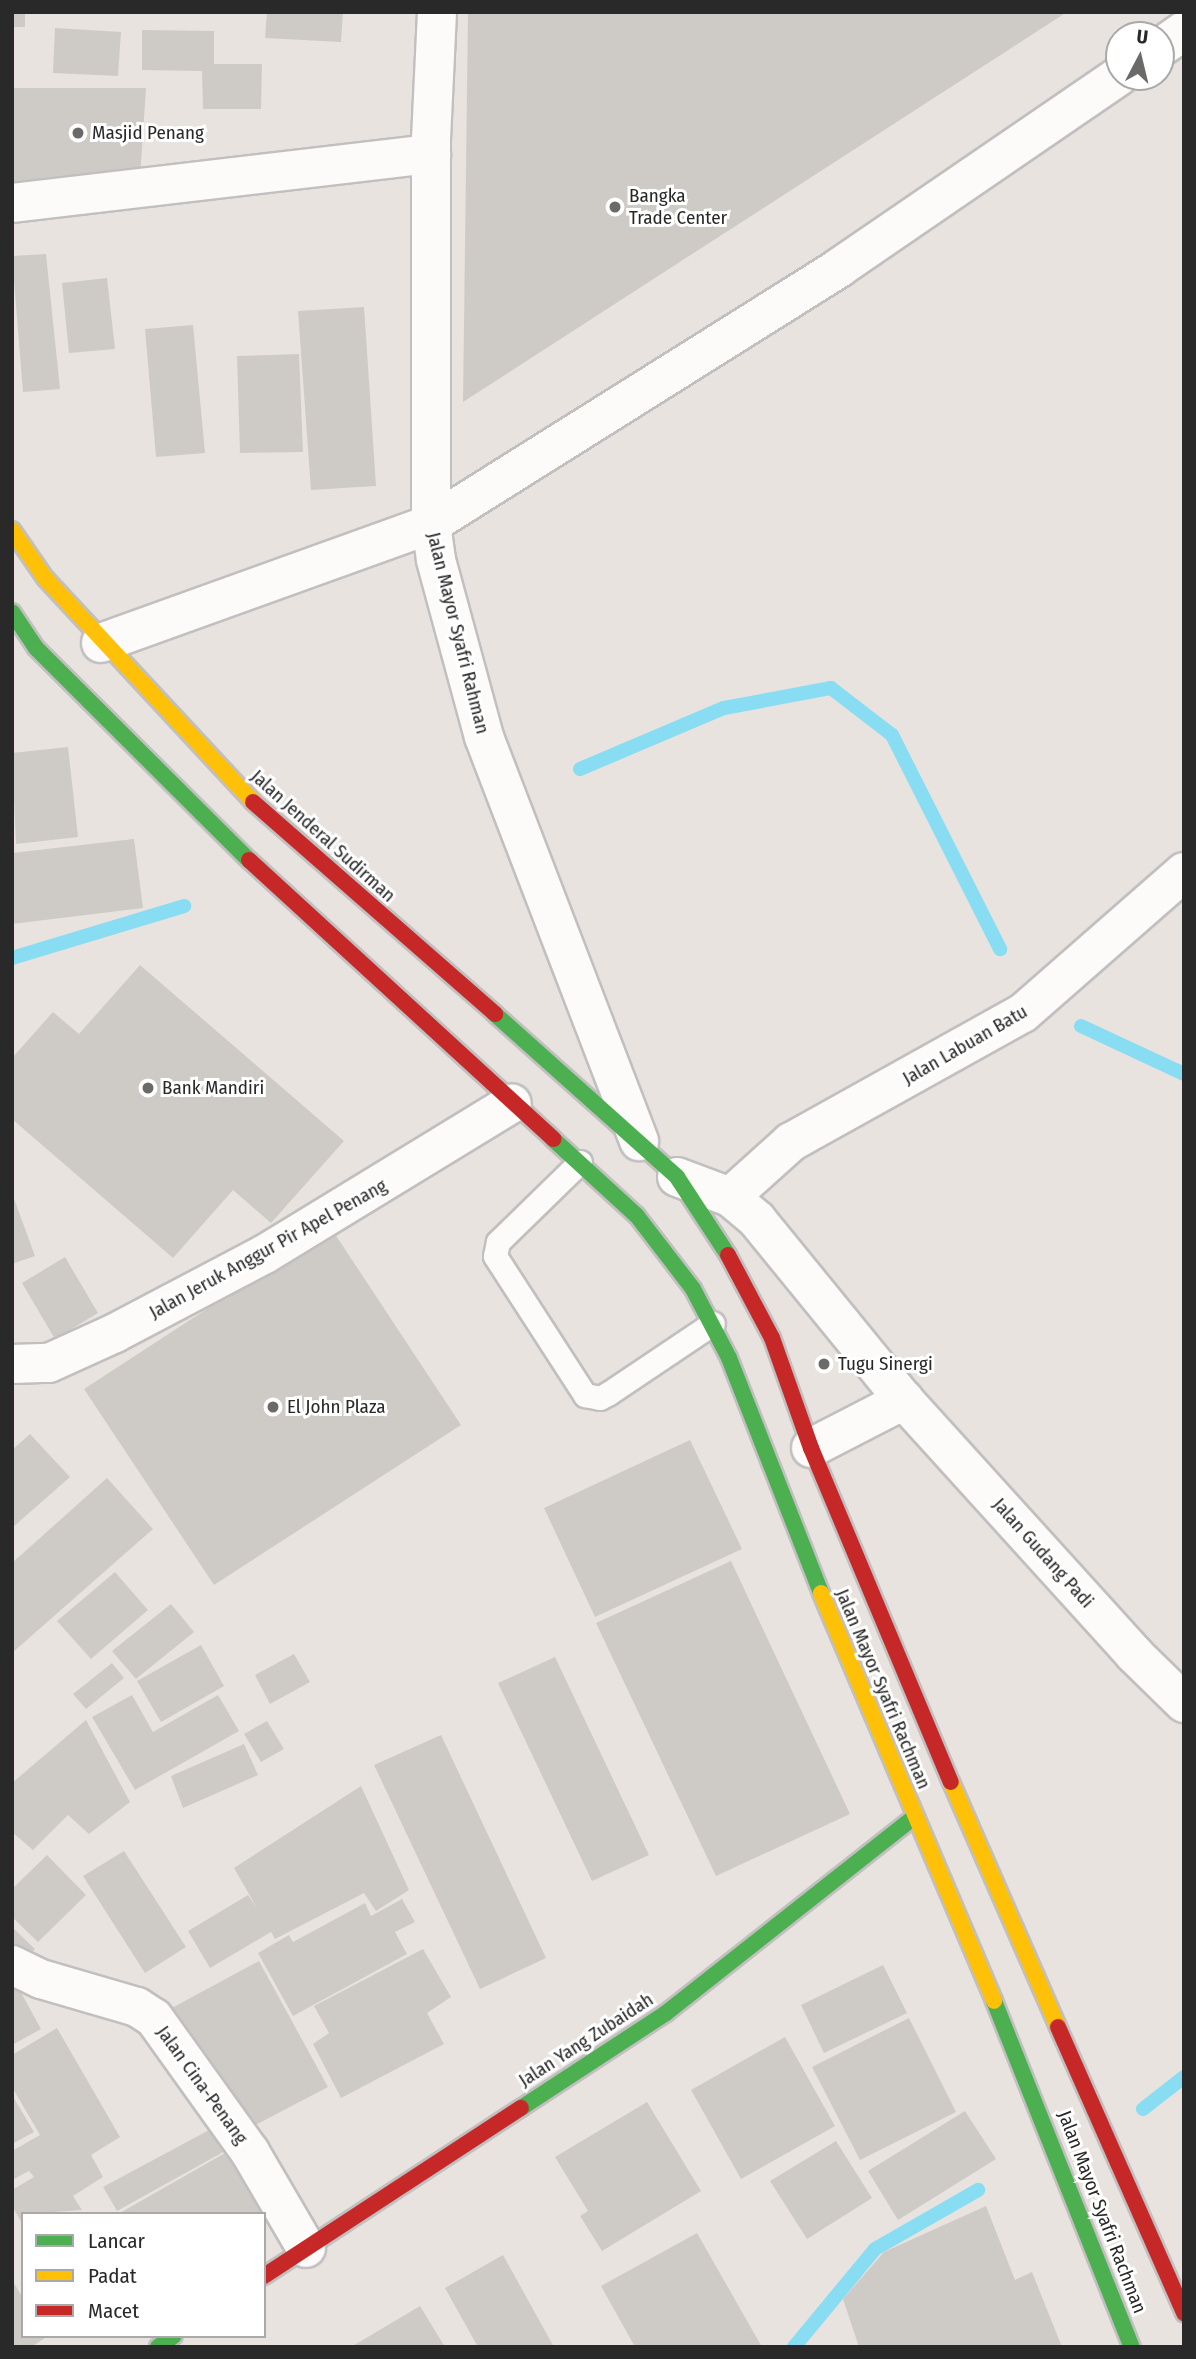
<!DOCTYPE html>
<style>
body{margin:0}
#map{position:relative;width:1196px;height:2359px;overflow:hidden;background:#e8e3de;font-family:"Fira Sans Condensed",sans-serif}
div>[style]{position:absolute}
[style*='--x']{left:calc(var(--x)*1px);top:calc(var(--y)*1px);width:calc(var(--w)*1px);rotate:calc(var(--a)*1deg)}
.stream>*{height:14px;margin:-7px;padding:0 7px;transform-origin:7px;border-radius:7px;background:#88ddf3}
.building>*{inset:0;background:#cecbc7}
.roads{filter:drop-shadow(2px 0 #c1bfc0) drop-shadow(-2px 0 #c1bfc0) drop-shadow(0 2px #c1bfc0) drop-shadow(0 -2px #c1bfc0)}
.lane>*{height:23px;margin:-11.5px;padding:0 11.5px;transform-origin:11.5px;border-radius:11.5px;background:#fcfbfa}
.street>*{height:38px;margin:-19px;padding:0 19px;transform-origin:19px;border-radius:19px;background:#fcfbfa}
.fast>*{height:16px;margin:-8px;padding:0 8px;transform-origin:8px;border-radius:8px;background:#4caf50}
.slow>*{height:16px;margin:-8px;padding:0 8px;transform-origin:8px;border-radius:8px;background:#ffc107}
.jam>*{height:16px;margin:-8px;padding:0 8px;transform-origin:8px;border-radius:8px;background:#c62828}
.dots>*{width:19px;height:19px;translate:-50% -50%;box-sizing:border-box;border:4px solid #fff;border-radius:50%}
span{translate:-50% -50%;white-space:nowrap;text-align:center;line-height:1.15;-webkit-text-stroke:6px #fff;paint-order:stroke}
.poi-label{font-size:19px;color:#292929}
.left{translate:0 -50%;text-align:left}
.street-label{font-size:19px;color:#292929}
.frame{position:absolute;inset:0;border:14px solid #292929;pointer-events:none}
.legend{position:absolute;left:21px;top:2212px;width:245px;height:126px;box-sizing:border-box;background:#fff;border:2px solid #a9a9a9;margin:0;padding:9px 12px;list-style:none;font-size:21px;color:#292929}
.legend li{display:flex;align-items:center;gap:14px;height:35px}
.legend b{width:35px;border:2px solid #a9a9a9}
.north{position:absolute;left:1105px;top:21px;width:70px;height:70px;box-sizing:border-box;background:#fff;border:2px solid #a9a9a9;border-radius:50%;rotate:7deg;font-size:19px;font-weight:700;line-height:28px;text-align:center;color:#292929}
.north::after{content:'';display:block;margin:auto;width:24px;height:32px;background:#6c6a68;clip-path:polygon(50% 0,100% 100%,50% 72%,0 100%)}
</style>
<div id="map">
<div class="stream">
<div style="--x:580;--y:769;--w:156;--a:-23"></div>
<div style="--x:724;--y:708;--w:109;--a:-10.6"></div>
<div style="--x:831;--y:688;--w:77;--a:37.6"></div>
<div style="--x:892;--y:735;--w:240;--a:63.2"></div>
<div style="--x:12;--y:958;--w:180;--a:-16.8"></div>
<div style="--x:1081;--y:1026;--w:114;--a:25"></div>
<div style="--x:1143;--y:2109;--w:52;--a:-38"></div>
<div style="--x:794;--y:2347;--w:127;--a:-50.4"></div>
<div style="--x:875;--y:2249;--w:119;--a:-29.8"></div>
</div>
<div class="building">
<div style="clip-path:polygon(12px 12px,25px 12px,25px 27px,12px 27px)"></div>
<div style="clip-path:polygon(267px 12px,343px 12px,341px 42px,265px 38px)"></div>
<div style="clip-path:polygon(468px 12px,1067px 12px,463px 402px)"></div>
<div style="clip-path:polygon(55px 28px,121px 32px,118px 76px,53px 73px)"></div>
<div style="clip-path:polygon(142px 30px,214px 31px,214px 64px,262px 64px,261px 109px,203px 109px,202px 71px,142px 70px)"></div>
<div style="clip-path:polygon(12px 88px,146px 88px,140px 178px,12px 194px)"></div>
<div style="clip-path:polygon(46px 254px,60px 389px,23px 392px,12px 256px)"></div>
<div style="clip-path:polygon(107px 278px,115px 349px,69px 353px,62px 283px)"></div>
<div style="clip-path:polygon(364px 307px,376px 486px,311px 490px,298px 311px)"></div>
<div style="clip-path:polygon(193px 325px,205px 453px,156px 457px,145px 329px)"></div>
<div style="clip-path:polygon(299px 354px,303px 452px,240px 453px,237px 356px)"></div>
<div style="clip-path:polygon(68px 747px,78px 837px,16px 844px,12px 753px)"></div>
<div style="clip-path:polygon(134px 839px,143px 908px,12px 924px,12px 853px)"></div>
<div style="clip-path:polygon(140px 965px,344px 1141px,271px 1223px,233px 1190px,173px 1258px,12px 1119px,12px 1058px,53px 1012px,79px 1034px)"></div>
<div style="clip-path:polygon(13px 1196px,35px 1256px,12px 1264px,12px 1197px)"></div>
<div style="clip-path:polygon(331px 1228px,461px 1425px,214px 1585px,84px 1389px)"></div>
<div style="clip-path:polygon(65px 1257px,98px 1313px,55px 1339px,22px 1283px)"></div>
<div style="clip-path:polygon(30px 1434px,70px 1477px,12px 1528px,12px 1450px)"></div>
<div style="clip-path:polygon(690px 1440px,742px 1549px,595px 1617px,544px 1508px)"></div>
<div style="clip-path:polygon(107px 1478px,153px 1529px,12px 1653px,12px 1563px)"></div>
<div style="clip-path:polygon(731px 1561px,850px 1814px,716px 1876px,596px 1623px)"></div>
<div style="clip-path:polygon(115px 1572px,148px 1610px,91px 1659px,57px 1621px)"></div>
<div style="clip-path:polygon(171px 1604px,194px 1632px,136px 1679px,112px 1651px)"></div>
<div style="clip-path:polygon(201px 1645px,224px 1686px,161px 1722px,137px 1681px)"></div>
<div style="clip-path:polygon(294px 1654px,310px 1682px,270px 1704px,255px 1675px)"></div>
<div style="clip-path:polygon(555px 1657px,649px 1855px,592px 1881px,498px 1683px)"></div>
<div style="clip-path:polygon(112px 1663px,124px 1678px,86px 1709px,73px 1694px)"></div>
<div style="clip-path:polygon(132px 1695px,153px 1732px,218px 1695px,239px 1731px,135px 1790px,92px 1717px)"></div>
<div style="clip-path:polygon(86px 1720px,130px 1802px,89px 1834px,68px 1815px,33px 1850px,12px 1832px,12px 1783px)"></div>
<div style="clip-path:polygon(267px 1721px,284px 1749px,261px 1762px,244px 1734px)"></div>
<div style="clip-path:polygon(441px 1735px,546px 1958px,480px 1989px,374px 1765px)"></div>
<div style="clip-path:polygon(244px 1744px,258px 1775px,183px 1808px,171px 1776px)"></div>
<div style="clip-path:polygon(361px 1786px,409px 1890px,376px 1911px,364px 1893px,275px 1939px,271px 1932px,210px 1968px,188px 1931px,248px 1895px,257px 1908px,234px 1868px)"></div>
<div style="clip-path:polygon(124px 1851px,186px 1947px,145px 1973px,83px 1876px)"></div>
<div style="clip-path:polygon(47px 1855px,86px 1895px,38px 1942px,12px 1917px,12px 1889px)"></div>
<div style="clip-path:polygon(402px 1899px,415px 1922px,395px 1932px,407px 1954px,293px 2016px,258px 1953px,289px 1935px,293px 1942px,365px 1903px,371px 1916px)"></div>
<div style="clip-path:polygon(12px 1927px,35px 1949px,18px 1967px,12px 1961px)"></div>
<div style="clip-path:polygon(423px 1949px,451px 1997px,427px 2013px,444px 2044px,341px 2098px,313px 2044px,329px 2033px,314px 2006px)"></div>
<div style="clip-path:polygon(259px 1961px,328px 2087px,238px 2134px,170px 2009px)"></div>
<div style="clip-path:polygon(883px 1965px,907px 2013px,824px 2053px,801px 2005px)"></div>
<div style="clip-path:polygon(12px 1976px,41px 2029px,12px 2045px)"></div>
<div style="clip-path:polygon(909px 2018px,956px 2112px,860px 2160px,812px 2067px)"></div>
<div style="clip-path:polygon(57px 2028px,120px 2137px,91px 2155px,103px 2177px,73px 2196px,82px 2210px,23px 2214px,23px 2225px,12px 2206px,12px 2190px,34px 2177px,29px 2171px,12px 2180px,12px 2151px,40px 2135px,12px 2087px,12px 2055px)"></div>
<div style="clip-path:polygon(785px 2037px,835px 2126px,741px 2179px,691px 2090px)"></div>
<div style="clip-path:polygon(12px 2095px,34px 2132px,12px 2144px)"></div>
<div style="clip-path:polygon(647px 2102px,701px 2191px,602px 2251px,580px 2216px,588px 2211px,555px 2157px)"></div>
<div style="clip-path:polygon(965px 2111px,996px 2159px,898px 2220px,868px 2171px)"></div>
<div style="clip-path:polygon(211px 2129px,225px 2151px,117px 2211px,103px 2187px)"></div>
<div style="clip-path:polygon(836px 2141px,872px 2198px,807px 2239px,770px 2181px)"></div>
<div style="clip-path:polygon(232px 2149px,271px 2216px,264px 2220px,264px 2214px,118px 2214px)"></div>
<div style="clip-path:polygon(986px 2206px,1015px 2280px,1032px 2272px,1062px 2347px,859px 2347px,843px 2299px,884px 2252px)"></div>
<div style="clip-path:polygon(697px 2233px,762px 2347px,635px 2347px,601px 2286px)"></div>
<div style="clip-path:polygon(503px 2255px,554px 2347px,478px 2347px,445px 2288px)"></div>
<div style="clip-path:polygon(12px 2280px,23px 2298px,23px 2336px,48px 2336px,31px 2347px,12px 2347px)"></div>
<div style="clip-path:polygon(420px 2306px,445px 2347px,351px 2347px)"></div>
</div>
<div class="roads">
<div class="lane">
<div style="--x:580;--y:1162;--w:115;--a:135.7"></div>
<div style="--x:498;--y:1242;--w:14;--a:102"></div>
<div style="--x:495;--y:1256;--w:166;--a:57.1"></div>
<div style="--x:585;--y:1395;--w:15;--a:11"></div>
<div style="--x:600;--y:1398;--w:10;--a:-29"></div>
<div style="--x:609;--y:1393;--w:125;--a:-33.9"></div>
</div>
<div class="street">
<div style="--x:437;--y:12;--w:126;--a:92.7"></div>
<div style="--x:431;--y:138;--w:386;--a:90"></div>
<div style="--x:431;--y:524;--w:36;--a:82"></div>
<div style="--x:436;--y:560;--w:183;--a:74.8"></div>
<div style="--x:484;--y:737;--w:433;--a:69"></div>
<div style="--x:1161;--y:47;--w:28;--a:-35"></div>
<div style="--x:12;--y:203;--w:422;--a:-6.7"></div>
<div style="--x:101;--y:643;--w:351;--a:-19.8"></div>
<div style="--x:431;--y:524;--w:483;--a:-32.1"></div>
<div style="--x:840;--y:267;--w:338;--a:-34.4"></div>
<div style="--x:677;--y:1177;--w:57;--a:20.7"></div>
<div style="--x:730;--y:1197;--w:35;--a:40"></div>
<div style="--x:757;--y:1220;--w:232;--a:50.8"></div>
<div style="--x:904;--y:1400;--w:343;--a:47.8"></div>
<div style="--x:1134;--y:1654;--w:70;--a:44.4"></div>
<div style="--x:730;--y:1197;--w:82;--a:-42"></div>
<div style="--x:791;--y:1142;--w:265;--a:-29.1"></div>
<div style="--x:1023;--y:1013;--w:214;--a:-41.2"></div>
<div style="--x:12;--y:1364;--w:37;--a:-2"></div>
<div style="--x:49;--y:1363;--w:72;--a:-24.4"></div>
<div style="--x:115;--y:1333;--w:170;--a:-27.8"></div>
<div style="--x:265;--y:1254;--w:289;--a:-31.4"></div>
<div style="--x:811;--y:1448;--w:105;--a:-27.3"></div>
<div style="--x:12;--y:1965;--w:32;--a:26"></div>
<div style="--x:41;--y:1979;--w:100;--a:16.3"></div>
<div style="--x:137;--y:2007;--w:20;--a:33"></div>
<div style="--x:154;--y:2018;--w:165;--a:54.4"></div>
<div style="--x:250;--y:2152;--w:111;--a:59.7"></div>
</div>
<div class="fast">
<div style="--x:12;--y:612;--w:43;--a:56.3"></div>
<div style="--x:36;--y:648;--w:301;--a:44.9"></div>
<div style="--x:495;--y:1014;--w:244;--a:41.8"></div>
<div style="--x:677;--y:1177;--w:93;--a:56.8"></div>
<div style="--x:553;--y:1139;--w:114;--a:42.5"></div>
<div style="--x:637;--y:1216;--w:92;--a:52.5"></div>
<div style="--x:693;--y:1289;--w:78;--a:62.4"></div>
<div style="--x:729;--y:1358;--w:252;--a:68.6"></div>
<div style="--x:994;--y:2001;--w:373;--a:68.3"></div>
<div style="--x:521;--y:2108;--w:173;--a:-33.2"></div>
<div style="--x:666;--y:2013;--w:316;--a:-38.3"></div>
<div style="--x:158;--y:2347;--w:19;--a:-35"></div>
</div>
<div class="slow">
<div style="--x:12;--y:530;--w:58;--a:55.5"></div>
<div style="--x:45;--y:578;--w:306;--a:47.1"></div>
<div style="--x:821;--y:1593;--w:443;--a:67"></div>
<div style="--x:951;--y:1782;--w:267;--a:66.4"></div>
</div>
<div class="jam">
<div style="--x:253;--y:802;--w:322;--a:41.2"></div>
<div style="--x:249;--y:860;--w:413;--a:42.5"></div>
<div style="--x:728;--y:1255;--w:94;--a:62.1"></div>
<div style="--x:772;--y:1338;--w:117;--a:70.5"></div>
<div style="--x:811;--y:1448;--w:362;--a:67.3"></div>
<div style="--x:1058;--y:2027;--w:313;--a:66.2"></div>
<div style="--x:264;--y:2276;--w:307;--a:-33.2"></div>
</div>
</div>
<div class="dots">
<div style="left:78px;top:133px;background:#6c6a68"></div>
<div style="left:615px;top:207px;background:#6c6a68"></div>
<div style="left:148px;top:1088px;background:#6c6a68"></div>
<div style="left:824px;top:1364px;background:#6c6a68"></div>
<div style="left:273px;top:1407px;background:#6c6a68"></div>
</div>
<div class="poi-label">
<span class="left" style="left:92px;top:133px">Masjid Penang</span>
<span class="left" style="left:629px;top:207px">Bangka<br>Trade Center</span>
<span class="left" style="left:162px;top:1088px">Bank Mandiri</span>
<span class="left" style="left:838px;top:1364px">Tugu Sinergi</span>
<span class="left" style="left:287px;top:1407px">El John Plaza</span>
</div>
<div class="street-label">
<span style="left:458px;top:633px;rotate:76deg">Jalan Mayor Syafri Rahman</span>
<span style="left:323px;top:836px;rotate:42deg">Jalan Jenderal Sudirman</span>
<span style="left:965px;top:1045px;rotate:-30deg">Jalan Labuan Batu</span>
<span style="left:268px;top:1249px;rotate:-29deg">Jalan Jeruk Anggur Pir Apel Penang</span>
<span style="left:1043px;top:1553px;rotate:48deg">Jalan Gudang Padi</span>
<span style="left:883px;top:1689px;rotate:67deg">Jalan Mayor Syafri Rachman</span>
<span style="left:586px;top:2040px;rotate:-33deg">Jalan Yang Zubaidah</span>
<span style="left:202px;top:2085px;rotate:54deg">Jalan Cina-Penang</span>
<span style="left:1102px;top:2212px;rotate:69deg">Jalan Mayor Syafri Rachman</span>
</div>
<div class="frame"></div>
<ul class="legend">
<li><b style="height:9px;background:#4caf50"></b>Lancar</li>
<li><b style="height:9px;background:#ffc107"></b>Padat</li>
<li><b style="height:9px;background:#c62828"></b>Macet</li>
</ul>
<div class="north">U</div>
</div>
